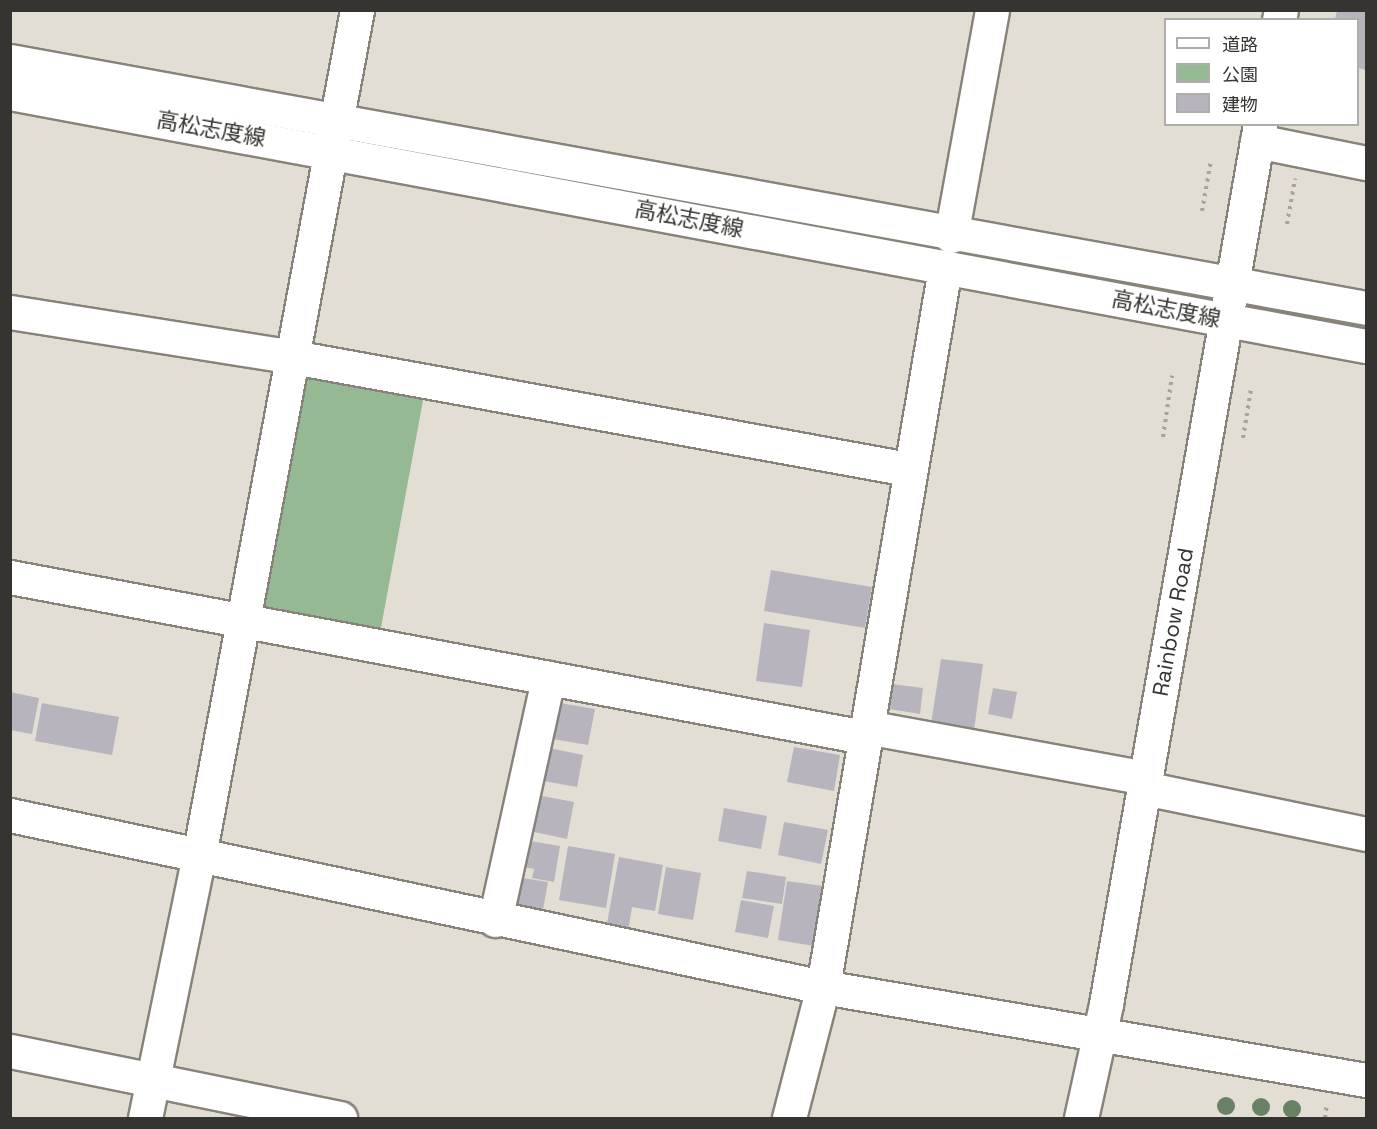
<!DOCTYPE html>
<meta charset="utf-8">
<style>
body{margin:0}
#map{position:relative;width:1377px;height:1129px;overflow:hidden;background:#e3ded4;font-family:"Space Grotesk","Noto Sans JP",sans-serif}
div>[style]{position:absolute}
[style*='--x']{left:calc(var(--x)*1px);top:calc(var(--y)*1px);width:calc(var(--w)*1px);rotate:calc(var(--a)*1deg)}
.green>*{inset:0;background:#94b993}
.building>*{inset:0;background:#b7b4be}
.path>*{height:4px;margin-top:-2px;transform-origin:0;background:repeating-linear-gradient(90deg,#a7a39b 0 3px,transparent 0 7.5px)}
.roads{filter:drop-shadow(2px 0 #88837a) drop-shadow(-2px 0 #88837a) drop-shadow(0 2px #88837a) drop-shadow(0 -2px #88837a)}
.minor>*{height:33px;margin:-16.5px;padding:0 16.5px;transform-origin:16.5px;border-radius:16.5px;background:#fff}
.major>*{height:33px;margin:-16.5px;padding:0 16.5px;transform-origin:16.5px;border-radius:16.5px;background:#fff}
.trees>*{width:18px;height:18px;margin:-9px;border-radius:50%;background:#698165}
span{translate:-50% -50%;white-space:nowrap;text-align:center;line-height:1.15;-webkit-text-stroke:4.5px #fff;paint-order:stroke}
.street-label{font-size:22px;color:#363430}
.frame{position:absolute;inset:0;border:12px solid #363430;pointer-events:none}
.legend{position:absolute;left:1164px;top:18px;width:195px;height:108px;box-sizing:border-box;background:#fff;border:2px solid #afaeac;margin:0;padding:8px 10px;list-style:none;font-size:18px;color:#363430}
.legend li{display:flex;align-items:center;gap:12px;height:30px}
.legend b{width:30px;border:2px solid #afaeac}
</style>
<div id="map">
<div class="green">
<div style="clip-path:polygon(306px 373px,424px 395px,380px 633px,261px 611px)"></div>
</div>
<div class="building">
<div style="clip-path:polygon(1337px 10px,1366px 10px,1366px 70px,1358px 68px,1358px 20px,1335px 20px)"></div>
<div style="clip-path:polygon(771px 570px,872px 587px,865px 628px,764px 611px)"></div>
<div style="clip-path:polygon(764px 623px,810px 630px,802px 687px,756px 681px)"></div>
<div style="clip-path:polygon(941px 659px,983px 664px,974px 730px,931px 724px)"></div>
<div style="clip-path:polygon(892px 684px,923px 688px,920px 714px,889px 709px)"></div>
<div style="clip-path:polygon(993px 688px,1017px 692px,1012px 719px,988px 714px)"></div>
<div style="clip-path:polygon(10px 692px,39px 698px,32px 734px,10px 730px)"></div>
<div style="clip-path:polygon(554px 702px,595px 709px,588px 745px,547px 738px)"></div>
<div style="clip-path:polygon(42px 703px,119px 717px,112px 755px,35px 741px)"></div>
<div style="clip-path:polygon(544px 747px,583px 755px,577px 787px,538px 780px)"></div>
<div style="clip-path:polygon(794px 747px,840px 755px,834px 791px,787px 782px)"></div>
<div style="clip-path:polygon(532px 794px,574px 802px,567px 839px,525px 830px)"></div>
<div style="clip-path:polygon(724px 808px,767px 816px,761px 849px,718px 841px)"></div>
<div style="clip-path:polygon(784px 822px,828px 830px,821px 864px,778px 855px)"></div>
<div style="clip-path:polygon(518px 839px,560px 846px,554px 882px,532px 878px,534px 869px,514px 865px)"></div>
<div style="clip-path:polygon(568px 846px,615px 854px,606px 908px,559px 900px)"></div>
<div style="clip-path:polygon(619px 857px,663px 865px,655px 911px,632px 907px,628px 932px,606px 929px)"></div>
<div style="clip-path:polygon(666px 867px,701px 873px,693px 920px,658px 914px)"></div>
<div style="clip-path:polygon(747px 871px,786px 877px,782px 904px,742px 898px)"></div>
<div style="clip-path:polygon(511px 876px,548px 882px,542px 915px,506px 909px)"></div>
<div style="clip-path:polygon(787px 881px,823px 886px,814px 946px,778px 940px)"></div>
<div style="clip-path:polygon(741px 900px,774px 906px,768px 938px,735px 932px)"></div>
</div>
<div class="path">
<div style="--x:1202;--y:211;--w:52;--a:-80"></div>
<div style="--x:1287;--y:224;--w:46;--a:-79.9"></div>
<div style="--x:1163;--y:437;--w:62;--a:-81.6"></div>
<div style="--x:1243;--y:438;--w:50;--a:-80.7"></div>
<div style="--x:1325;--y:1118;--w:14;--a:-82"></div>
</div>
<div class="roads">
<div class="minor">
<div style="--x:1279;--y:20;--w:10;--a:-79"></div>
<div style="--x:1257;--y:141;--w:111;--a:11.4"></div>
<div style="--x:951;--y:236;--w:230;--a:-79.7"></div>
<div style="--x:10;--y:312;--w:287;--a:9"></div>
<div style="--x:293;--y:357;--w:625;--a:10.32"></div>
<div style="--x:10;--y:577;--w:869;--a:10.61"></div>
<div style="--x:866;--y:727;--w:285;--a:10.3"></div>
<div style="--x:1144;--y:788;--w:227;--a:11.7"></div>
<div style="--x:10;--y:815;--w:831;--a:11.95"></div>
<div style="--x:823;--y:987;--w:551;--a:9.72"></div>
<div style="--x:495;--y:920;--w:248;--a:-77.6"></div>
<div style="--x:10;--y:1051;--w:337;--a:11.5"></div>
<div style="--x:145;--y:1118;--w:268;--a:-78.4"></div>
<div style="--x:199;--y:856;--w:861;--a:-79.42"></div>
<div style="--x:789;--y:1118;--w:135;--a:-75.5"></div>
<div style="--x:823;--y:987;--w:729;--a:-80.37"></div>
<div style="--x:1081;--y:1118;--w:117;--a:-77.6"></div>
<div style="--x:1106;--y:1004;--w:893;--a:-80.07"></div>
</div>
<div class="major">
<div style="--x:10;--y:61;--w:1378;--a:10.32"></div>
<div style="--x:10;--y:93;--w:1379;--a:10.57"></div>
</div>
</div>
<div class="trees">
<div style="left:1226px;top:1106px"></div>
<div style="left:1261px;top:1107px"></div>
<div style="left:1292px;top:1109px"></div>
</div>
<div class="street-label">
<span style="left:211px;top:129px;rotate:10deg">高松志度線</span>
<span style="left:689px;top:219px;rotate:11deg">高松志度線</span>
<span style="left:1166px;top:309px;rotate:11deg">高松志度線</span>
<span style="left:1173px;top:622px;rotate:-80deg">Rainbow Road</span>
</div>
<div class="frame"></div>
<ul class="legend">
<li><b style="height:8px;background:#fff"></b>道路</li>
<li><b style="height:16px;background:#94b993"></b>公園</li>
<li><b style="height:16px;background:#b7b4be"></b>建物</li>
</ul>
</div>
